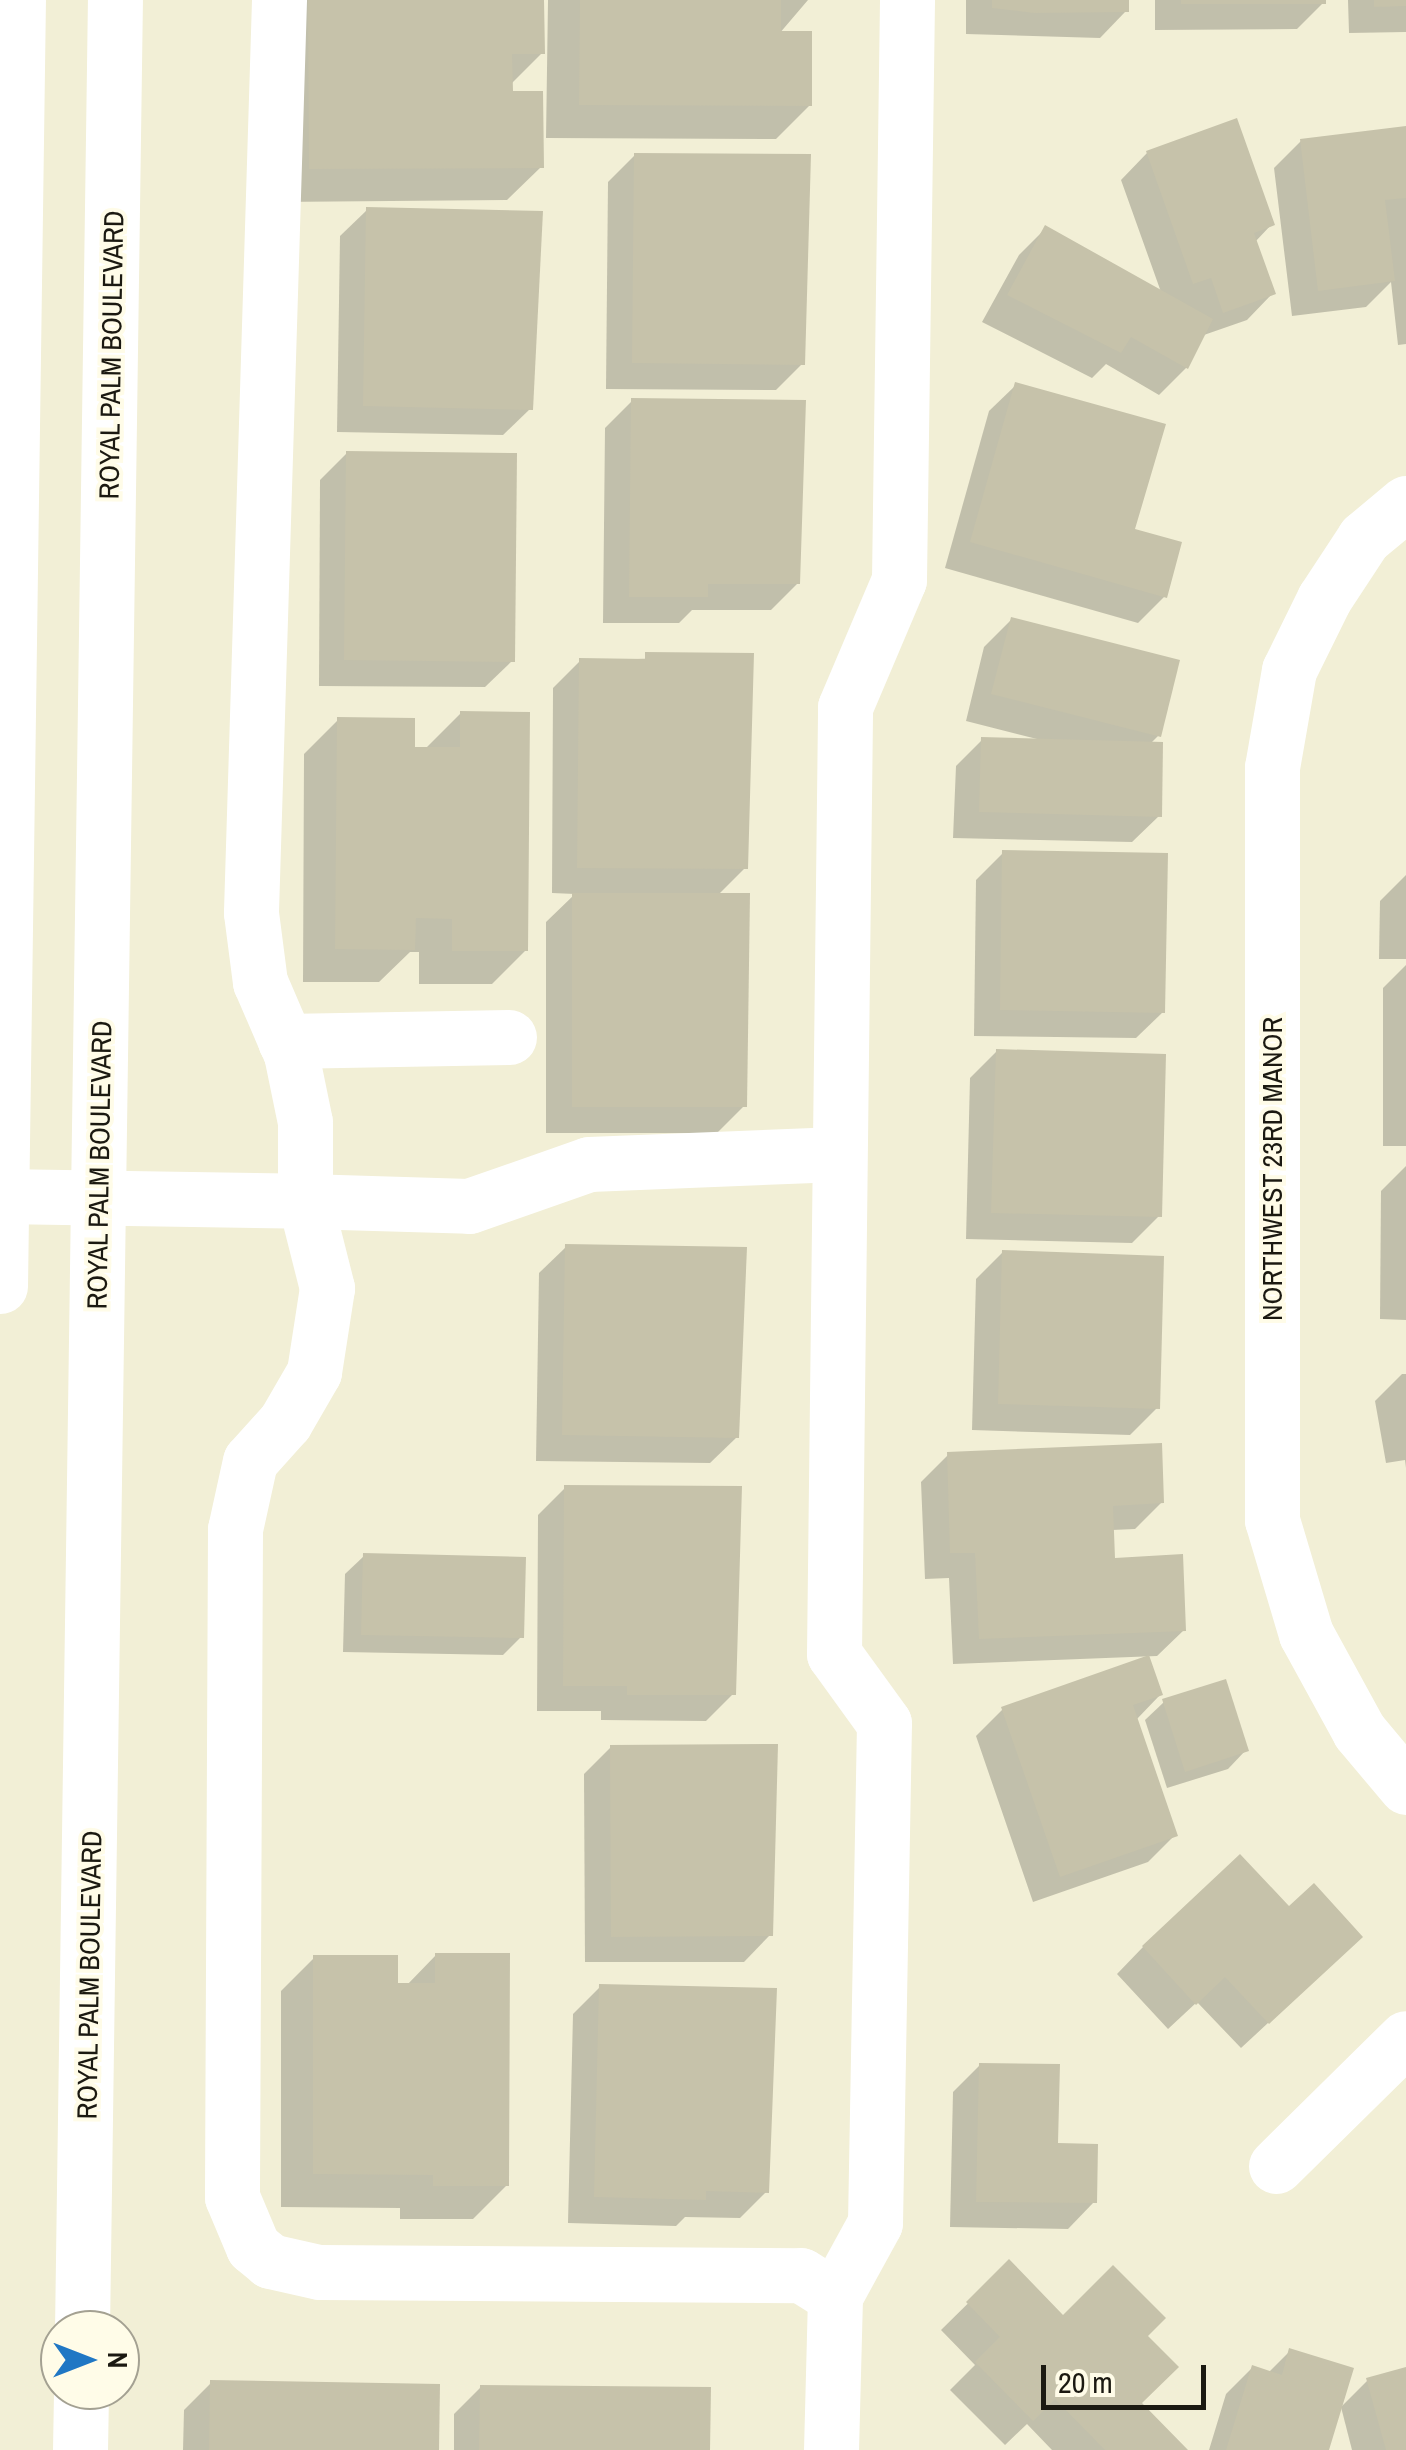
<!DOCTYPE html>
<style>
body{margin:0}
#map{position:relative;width:1406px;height:2450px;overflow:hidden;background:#f2efd6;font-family:"Archivo Narrow",sans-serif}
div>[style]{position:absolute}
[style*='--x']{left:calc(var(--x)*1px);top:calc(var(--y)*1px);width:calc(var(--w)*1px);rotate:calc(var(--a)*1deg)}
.shadow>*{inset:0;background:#0003}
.building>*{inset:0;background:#c6c2aa}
.minor>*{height:55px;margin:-27.5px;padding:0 27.5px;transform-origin:27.5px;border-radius:27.5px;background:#fff}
span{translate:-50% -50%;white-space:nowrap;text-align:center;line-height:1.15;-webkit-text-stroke:8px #fffce8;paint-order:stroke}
.street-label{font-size:28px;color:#1b1911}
.north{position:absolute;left:40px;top:2310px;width:100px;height:100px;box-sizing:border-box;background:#fffce8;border:2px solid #a4a192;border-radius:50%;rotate:90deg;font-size:28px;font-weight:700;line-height:40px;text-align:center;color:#1b1911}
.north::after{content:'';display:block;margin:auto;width:35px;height:45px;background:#2077c4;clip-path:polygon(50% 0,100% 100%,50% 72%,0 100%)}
.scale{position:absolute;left:1041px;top:2365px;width:165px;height:45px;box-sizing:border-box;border:5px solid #1b1911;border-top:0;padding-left:12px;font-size:30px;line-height:35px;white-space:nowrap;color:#1b1911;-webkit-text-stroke:8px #fffce8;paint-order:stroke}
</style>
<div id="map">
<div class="shadow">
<div style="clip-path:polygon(287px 0,541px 0,542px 53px,510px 85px,541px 167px,507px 200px,276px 202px)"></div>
<div style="clip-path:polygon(548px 0,808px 0,779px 34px,810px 105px,776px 139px,546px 138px)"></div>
<div style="clip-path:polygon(966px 0,1126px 0,1126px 11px,1100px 38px,966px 34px)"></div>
<div style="clip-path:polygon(1155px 0,1324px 0,1324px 2px,1297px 29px,1155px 30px)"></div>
<div style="clip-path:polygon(1348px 0,1406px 0,1406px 32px,1349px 33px)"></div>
<div style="clip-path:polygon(1406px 128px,1406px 344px,1398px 345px,1391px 282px,1366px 307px,1292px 316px,1274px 168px,1301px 141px)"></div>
<div style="clip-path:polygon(1147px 153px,1272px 224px,1255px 242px,1273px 293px,1247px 320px,1201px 336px,1186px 368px,1159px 395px,1106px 364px,1092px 378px,982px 322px,1019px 255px,1046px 228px,1161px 292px,1121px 180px)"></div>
<div style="clip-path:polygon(635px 155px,802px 364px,776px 390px,606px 389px,608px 182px)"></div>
<div style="clip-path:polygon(367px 210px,530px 409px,503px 435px,337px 432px,340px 236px)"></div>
<div style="clip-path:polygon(1016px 385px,1165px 596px,1138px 623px,945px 568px,989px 411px)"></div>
<div style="clip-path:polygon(632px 401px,798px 583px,771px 610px,692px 610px,679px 623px,603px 623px,605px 428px)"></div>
<div style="clip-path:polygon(347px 453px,512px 661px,485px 687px,319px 686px,320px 480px)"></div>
<div style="clip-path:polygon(1011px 620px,1158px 736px,1150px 744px,1159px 816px,1132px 842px,953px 838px,956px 766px,982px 740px,1037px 739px,966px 721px,984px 647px)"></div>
<div style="clip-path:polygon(751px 655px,745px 868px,718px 895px,744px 1106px,717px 1133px,546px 1133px,546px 922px,575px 894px,552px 893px,553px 688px,580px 661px)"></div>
<div style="clip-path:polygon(461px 713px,526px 950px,492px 984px,419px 984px,419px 952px,410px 952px,379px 982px,303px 982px,304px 754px,338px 720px,413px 749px,427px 747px)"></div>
<div style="clip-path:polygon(1003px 853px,1163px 1012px,1136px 1038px,974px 1036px,976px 880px)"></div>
<div style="clip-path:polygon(1406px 875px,1406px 959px,1379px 959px,1380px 901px)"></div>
<div style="clip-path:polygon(1406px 965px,1406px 1146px,1383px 1146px,1383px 988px)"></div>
<div style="clip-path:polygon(997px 1051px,1159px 1216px,1132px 1243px,966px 1239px,970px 1078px)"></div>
<div style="clip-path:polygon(1406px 1166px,1406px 1320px,1380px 1319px,1381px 1191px)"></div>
<div style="clip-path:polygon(566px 1247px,737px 1437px,710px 1463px,536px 1461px,539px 1273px)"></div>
<div style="clip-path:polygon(1003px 1252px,1157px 1408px,1130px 1435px,972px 1430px,976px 1279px)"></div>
<div style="clip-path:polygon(1402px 1374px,1406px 1374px,1406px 1468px,1405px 1460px,1386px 1463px,1375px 1401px)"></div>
<div style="clip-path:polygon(948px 1455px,1162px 1502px,1135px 1529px,1112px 1530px,1113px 1560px,1184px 1630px,1157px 1656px,953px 1664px,949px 1578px,925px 1579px,921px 1482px)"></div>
<div style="clip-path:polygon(565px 1488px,733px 1694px,706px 1721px,601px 1720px,601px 1711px,537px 1711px,538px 1515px)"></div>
<div style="clip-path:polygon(364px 1556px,521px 1637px,503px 1655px,343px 1652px,345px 1574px)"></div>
<div style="clip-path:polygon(1160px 1695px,1136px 1720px,1175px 1835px,1148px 1862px,1033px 1902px,976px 1736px,1003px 1709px)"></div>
<div style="clip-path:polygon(1164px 1702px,1246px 1750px,1228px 1769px,1167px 1788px,1145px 1720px)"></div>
<div style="clip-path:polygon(776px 1746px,770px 1935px,744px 1962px,585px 1962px,584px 1774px,611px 1747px)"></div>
<div style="clip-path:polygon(1143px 1947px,1333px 1963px,1241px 2048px,1197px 2002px,1168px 2029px,1117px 1974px)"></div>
<div style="clip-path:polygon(436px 1955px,507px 2185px,473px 2219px,400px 2219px,400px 2208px,281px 2207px,281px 1991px,315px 1957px,406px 1986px)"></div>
<div style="clip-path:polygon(600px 1987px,767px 2191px,740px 2218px,685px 2217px,676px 2226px,568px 2223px,573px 2014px)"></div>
<div style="clip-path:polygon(980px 2065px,1055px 2146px,1094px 2202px,1068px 2229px,950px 2227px,953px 2092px)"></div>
<div style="clip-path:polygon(1009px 2263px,1063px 2318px,1144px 2336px,1139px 2404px,1185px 2450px,1052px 2450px,1027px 2424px,1005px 2445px,950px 2390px,975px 2365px,941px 2330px)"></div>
<div style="clip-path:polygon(1290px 2351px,1326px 2450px,1209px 2450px,1226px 2394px,1252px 2368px,1268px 2373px)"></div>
<div style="clip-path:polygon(1406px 2369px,1406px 2450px,1352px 2450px,1341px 2407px,1368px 2380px)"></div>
<div style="clip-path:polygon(211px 2383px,437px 2450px,183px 2450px,184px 2410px)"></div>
<div style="clip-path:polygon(481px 2387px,708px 2450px,454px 2450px,454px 2414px)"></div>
</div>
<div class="building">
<div style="clip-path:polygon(308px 0,544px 0,545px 54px,512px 54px,513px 91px,543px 91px,544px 168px,309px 169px)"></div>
<div style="clip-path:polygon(580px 0,781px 0,781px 31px,812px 31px,812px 106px,579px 105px)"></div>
<div style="clip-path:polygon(992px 0,1129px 0,1129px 12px,1034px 13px,992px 8px)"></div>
<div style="clip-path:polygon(1181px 0,1326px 0,1326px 4px,1181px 4px)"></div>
<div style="clip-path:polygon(1374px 0,1406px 0,1406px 6px,1374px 7px)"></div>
<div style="clip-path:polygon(1237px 118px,1275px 225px,1254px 233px,1276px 294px,1223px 313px,1211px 278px,1193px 284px,1146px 151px)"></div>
<div style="clip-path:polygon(1406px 126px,1406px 198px,1385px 200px,1395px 281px,1318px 291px,1300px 139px)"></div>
<div style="clip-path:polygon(634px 153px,811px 154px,805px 365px,632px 363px)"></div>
<div style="clip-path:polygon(366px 207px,543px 211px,533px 410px,363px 406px)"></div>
<div style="clip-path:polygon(1045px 225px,1213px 319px,1188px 369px,1131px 337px,1121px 353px,1007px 295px)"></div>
<div style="clip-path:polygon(1015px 382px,1166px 424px,1135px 529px,1182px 542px,1167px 598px,970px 542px)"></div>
<div style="clip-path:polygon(631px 398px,806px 400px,800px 584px,708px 584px,708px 597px,629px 597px)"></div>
<div style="clip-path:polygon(346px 451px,517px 453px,515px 662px,344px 660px)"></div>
<div style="clip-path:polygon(1011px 617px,1180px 660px,1161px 737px,991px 694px)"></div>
<div style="clip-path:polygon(645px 652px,754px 653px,748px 869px,577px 868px,579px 658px,645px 659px)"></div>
<div style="clip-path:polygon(460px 711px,530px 712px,528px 951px,452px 951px,452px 919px,416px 918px,415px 950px,335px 949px,337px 717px,415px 718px,415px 747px,460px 747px)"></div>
<div style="clip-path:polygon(981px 737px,1163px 742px,1162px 817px,979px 812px)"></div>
<div style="clip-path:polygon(1002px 850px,1168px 853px,1165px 1013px,1000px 1010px)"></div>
<div style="clip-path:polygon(572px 893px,750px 893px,747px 1107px,572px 1107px)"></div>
<div style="clip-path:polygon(996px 1049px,1166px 1054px,1162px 1217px,991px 1213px)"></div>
<div style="clip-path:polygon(565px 1244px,747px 1247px,739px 1438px,562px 1435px)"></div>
<div style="clip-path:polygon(1002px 1250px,1164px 1256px,1160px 1409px,998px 1404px)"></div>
<div style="clip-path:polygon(1162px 1443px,1164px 1503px,1113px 1506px,1115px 1558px,1183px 1554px,1186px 1631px,979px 1639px,975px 1553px,950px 1553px,947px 1452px)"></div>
<div style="clip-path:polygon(564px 1485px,742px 1486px,736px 1695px,627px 1695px,627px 1686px,563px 1686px)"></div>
<div style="clip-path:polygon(363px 1553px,526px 1557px,524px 1638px,361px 1635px)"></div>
<div style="clip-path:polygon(1149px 1655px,1163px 1695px,1133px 1705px,1178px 1836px,1060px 1877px,1001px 1707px)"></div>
<div style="clip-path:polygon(1226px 1679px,1249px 1751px,1185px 1772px,1162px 1699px)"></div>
<div style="clip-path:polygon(778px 1744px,773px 1936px,611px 1937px,610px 1745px)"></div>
<div style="clip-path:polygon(1240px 1854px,1289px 1906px,1314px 1883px,1363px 1937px,1269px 2024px,1225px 1977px,1196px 2005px,1142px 1946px)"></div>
<div style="clip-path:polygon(435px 1953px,510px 1953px,509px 2186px,433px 2186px,433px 2175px,313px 2174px,313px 1955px,398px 1955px,398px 1983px,435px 1983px)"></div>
<div style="clip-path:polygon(599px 1984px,777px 1988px,769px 2193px,706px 2191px,706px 2200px,594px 2197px)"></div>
<div style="clip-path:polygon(979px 2063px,1060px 2064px,1058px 2143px,1098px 2144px,1097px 2203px,976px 2202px)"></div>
<div style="clip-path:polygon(1009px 2259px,1063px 2315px,1113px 2265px,1166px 2318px,1148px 2336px,1179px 2367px,1142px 2403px,1188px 2450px,1105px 2450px,1055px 2399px,1033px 2421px,975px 2362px,1000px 2337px,966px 2302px)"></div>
<div style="clip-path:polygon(1289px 2348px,1354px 2368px,1329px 2450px,1226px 2450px,1252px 2365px,1282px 2375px)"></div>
<div style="clip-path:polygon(1406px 2367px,1406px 2450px,1386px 2450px,1366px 2378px)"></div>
<div style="clip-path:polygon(210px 2380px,440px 2384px,439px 2450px,209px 2450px)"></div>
<div style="clip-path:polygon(480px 2385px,711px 2387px,710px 2450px,479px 2450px)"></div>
</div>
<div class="minor">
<div style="--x:279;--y:0;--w:913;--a:91.76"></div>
<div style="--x:251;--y:913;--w:70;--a:82.6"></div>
<div style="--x:260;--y:982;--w:78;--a:66.7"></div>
<div style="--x:291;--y:1054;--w:69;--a:78.4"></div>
<div style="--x:305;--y:1122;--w:79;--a:90"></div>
<div style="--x:305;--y:1201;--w:164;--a:1.7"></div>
<div style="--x:469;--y:1206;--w:127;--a:-19.3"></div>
<div style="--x:589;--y:1164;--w:250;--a:-2.3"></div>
<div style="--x:1406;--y:503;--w:55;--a:140.2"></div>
<div style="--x:1364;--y:538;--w:73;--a:123.3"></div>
<div style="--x:1324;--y:599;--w:79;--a:116.2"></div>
<div style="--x:1289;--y:670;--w:98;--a:99.9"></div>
<div style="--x:1272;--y:767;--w:753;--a:90"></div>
<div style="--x:1272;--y:1520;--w:119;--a:73.4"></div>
<div style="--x:1306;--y:1634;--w:111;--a:61.3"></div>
<div style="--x:1359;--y:1731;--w:73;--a:50"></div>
<div style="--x:285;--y:1041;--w:224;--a:-1"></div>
<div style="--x:0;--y:1196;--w:305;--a:0.9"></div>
<div style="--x:305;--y:1201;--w:90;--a:75.8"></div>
<div style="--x:327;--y:1288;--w:85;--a:98.8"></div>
<div style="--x:314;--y:1372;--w:58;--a:120.1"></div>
<div style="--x:285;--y:1422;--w:52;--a:131.9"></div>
<div style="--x:250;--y:1461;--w:70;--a:102.4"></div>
<div style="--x:235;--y:1529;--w:668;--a:90.26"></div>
<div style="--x:232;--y:2197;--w:54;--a:67.2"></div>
<div style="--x:253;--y:2247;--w:22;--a:39"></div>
<div style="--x:270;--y:2261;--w:50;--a:12.7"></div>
<div style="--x:319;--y:2272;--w:482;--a:0.4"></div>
<div style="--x:801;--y:2275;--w:40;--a:32"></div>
<div style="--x:0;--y:1286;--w:1286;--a:-89.2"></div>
<div style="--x:1276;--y:2166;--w:182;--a:-44.6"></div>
<div style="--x:82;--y:2330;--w:2330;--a:-89.19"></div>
<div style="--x:80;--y:2450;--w:60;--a:-89"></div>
<div style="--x:831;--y:2450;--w:154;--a:-88.5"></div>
<div style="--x:835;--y:2296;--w:83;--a:-61.3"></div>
<div style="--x:875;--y:2223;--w:500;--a:-88.97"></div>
<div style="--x:884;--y:1723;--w:85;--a:-125.9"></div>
<div style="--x:834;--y:1654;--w:947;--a:-89.33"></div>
<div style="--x:845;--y:707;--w:138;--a:-67"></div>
<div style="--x:899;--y:580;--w:580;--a:-89.21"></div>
</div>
<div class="street-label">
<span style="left:111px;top:355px;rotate:-89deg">ROYAL PALM BOULEVARD</span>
<span style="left:99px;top:1165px;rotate:-89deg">ROYAL PALM BOULEVARD</span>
<span style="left:1272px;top:1169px;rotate:-90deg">NORTHWEST 23RD MANOR</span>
<span style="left:89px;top:1975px;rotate:-89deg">ROYAL PALM BOULEVARD</span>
</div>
<div class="north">N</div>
<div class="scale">20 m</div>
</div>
